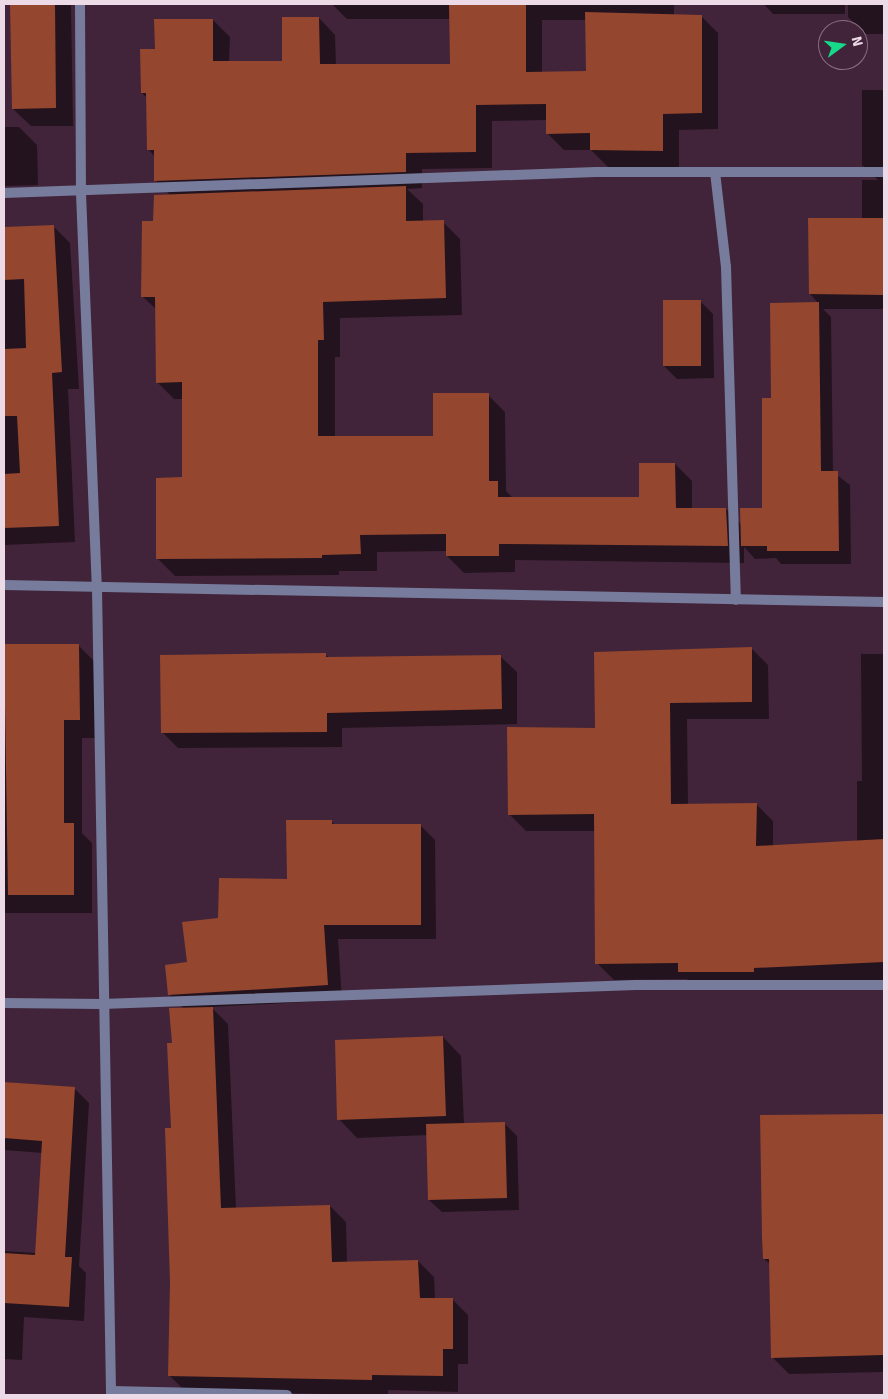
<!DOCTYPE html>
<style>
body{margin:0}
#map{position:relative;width:888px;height:1399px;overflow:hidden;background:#412439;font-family:Signika,sans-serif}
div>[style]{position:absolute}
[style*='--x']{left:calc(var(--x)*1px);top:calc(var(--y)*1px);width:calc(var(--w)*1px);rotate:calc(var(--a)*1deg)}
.shadow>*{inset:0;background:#0007}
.building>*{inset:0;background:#95462e}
.minor>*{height:10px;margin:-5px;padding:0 5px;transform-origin:5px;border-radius:5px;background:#777c9d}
span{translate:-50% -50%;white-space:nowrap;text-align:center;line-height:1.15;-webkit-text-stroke:4.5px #412439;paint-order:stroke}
.frame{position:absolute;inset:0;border:5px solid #eddae7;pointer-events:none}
.north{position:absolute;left:818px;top:20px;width:50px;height:50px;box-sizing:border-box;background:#412439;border:1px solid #866d7f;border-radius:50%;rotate:76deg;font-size:14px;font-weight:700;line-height:20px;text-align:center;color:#eddae7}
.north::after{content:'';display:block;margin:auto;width:18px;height:22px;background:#16d989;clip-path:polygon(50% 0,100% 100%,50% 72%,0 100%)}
</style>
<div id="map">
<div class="shadow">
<div style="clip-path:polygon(12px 4px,71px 4px,73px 126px,31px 126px,13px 109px)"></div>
<div style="clip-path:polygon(evenodd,332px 4px,674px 4px,674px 16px,701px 16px,718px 33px,718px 129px,679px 130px,679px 167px,608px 167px,591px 150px,564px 150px,547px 133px,547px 120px,492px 121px,492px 168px,422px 169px,422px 188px,407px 189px,423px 204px,423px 222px,443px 222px,460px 239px,462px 315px,340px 318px,340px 357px,335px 357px,335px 437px,434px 437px,488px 395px,505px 412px,506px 491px,513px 498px,640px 498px,675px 464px,692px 481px,692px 510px,726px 509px,742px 525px,764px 509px,772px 399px,771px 304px,819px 304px,810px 294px,862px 219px,862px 180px,878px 180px,862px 165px,862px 90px,884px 90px,884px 309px,823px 309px,831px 317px,833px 472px,850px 485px,851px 564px,781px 564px,776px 558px,755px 559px,744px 547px,744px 563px,515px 560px,515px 572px,464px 573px,447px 556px,447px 551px,377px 552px,377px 571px,339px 571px,339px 575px,175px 576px,158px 559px,184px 479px,184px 399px,174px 399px,157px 382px,157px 310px,143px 297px,154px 222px,170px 195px,155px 180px,155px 157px,148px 149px,148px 99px,142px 93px,156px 50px,213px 20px,230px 37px,229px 62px,283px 62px,319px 18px,335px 35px,336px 66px,451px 66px,450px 19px,347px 19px,332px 4px,542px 20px,587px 20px,587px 73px,542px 73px,542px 20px)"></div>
<div style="clip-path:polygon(764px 4px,845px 4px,845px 14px,773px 14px)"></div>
<div style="clip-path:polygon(848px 4px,884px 4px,884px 34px,865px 34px,848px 17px)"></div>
<div style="clip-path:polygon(4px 127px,19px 127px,37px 145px,38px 185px,4px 186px)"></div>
<div style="clip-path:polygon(53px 226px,70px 243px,79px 389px,68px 389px,75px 542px,4px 545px,4px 229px)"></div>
<div style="clip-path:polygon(700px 301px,713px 314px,714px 378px,677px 379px,664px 366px)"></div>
<div style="clip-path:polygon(78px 645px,96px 663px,97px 738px,82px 738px,82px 833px,92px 843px,92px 913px,4px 913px,4px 646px)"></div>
<div style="clip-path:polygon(751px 648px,768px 665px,769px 719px,687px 719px,688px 805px,756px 804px,773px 821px,773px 846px,857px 842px,857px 781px,862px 781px,861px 654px,884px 654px,884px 983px,873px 980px,696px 989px,687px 979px,614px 980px,597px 963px,596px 831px,526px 831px,509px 814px,596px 729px)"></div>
<div style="clip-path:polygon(326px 655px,330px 659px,501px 657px,517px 672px,517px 724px,342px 728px,342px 747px,178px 748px,162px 732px)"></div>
<div style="clip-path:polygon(331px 821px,335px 825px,420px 825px,435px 840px,436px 939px,338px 939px,342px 1000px,211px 1007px,228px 1024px,236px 1209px,330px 1206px,346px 1222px,347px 1263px,418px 1261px,434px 1277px,435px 1299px,452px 1299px,468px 1315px,468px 1364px,458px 1364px,458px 1392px,388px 1390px,388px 1395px,378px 1395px,185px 1391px,169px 1375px,174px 1044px,184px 1009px,169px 994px,219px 919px,288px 880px)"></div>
<div style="clip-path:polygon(443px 1037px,461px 1056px,464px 1124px,504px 1123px,517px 1136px,519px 1210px,442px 1212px,429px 1200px,428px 1135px,357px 1138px,339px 1119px)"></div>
<div style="clip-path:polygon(4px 1082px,74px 1088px,89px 1103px,79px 1266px,86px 1273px,84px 1321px,24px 1317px,22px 1360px,4px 1359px,4px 1251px,37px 1253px,43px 1153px,4px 1150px)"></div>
<div style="clip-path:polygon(884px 1115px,884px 1372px,789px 1374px,772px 1357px,770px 1264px,764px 1259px,762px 1116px)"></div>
</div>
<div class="building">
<div style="clip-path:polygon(10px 4px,55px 4px,56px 108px,12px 109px)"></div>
<div style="clip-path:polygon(449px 4px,526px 4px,526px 72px,586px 71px,585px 12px,702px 15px,702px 113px,663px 114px,663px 151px,590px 150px,590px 133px,546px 134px,546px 104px,476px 105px,476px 152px,406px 153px,406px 172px,154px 181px,154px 150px,147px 150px,146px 93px,141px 93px,140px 49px,155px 49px,154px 19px,213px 19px,213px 61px,282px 61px,282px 17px,319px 17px,320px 64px,450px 64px)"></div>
<div style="clip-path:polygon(406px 186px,406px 221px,444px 220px,446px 298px,323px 302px,324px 340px,318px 340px,318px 436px,433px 436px,433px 393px,489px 393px,489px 481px,498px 481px,498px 497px,639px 497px,639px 463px,675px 463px,676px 508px,726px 508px,728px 546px,499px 544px,499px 556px,446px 556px,446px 534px,360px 535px,361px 554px,322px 555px,322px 558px,156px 559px,156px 478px,182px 477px,182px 382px,156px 383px,155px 297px,141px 297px,142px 221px,153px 221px,154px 195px)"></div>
<div style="clip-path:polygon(808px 218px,884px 218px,884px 295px,809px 294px)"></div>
<div style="clip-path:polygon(54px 225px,62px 372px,52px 373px,59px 526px,4px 528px,4px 474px,20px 473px,17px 416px,4px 416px,4px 349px,26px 348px,24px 279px,4px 280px,4px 227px)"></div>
<div style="clip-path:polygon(663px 300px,701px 300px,701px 366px,663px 366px)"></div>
<div style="clip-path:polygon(819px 302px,821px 471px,838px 471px,839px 551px,767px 551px,767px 546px,741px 546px,740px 508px,762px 508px,762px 398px,771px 398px,770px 303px)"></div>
<div style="clip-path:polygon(4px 644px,79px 644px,80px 720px,64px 720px,64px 823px,74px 823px,74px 895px,8px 895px)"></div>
<div style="clip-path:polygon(752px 647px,752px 702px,670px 703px,671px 804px,757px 803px,756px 846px,884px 839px,884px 962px,754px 968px,754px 972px,678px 972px,678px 963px,595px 964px,594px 814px,508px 815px,507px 727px,595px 728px,594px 652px)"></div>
<div style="clip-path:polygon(326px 653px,326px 657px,501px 655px,502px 709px,327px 713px,327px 732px,161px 733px,160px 655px)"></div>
<div style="clip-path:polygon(286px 820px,332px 820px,332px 824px,421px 824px,421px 925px,324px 925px,328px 985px,168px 995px,165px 965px,187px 962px,182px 922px,218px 918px,219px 878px,287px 879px)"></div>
<div style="clip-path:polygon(213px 1007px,221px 1208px,330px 1205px,332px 1262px,418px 1260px,420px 1298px,453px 1298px,453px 1349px,443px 1349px,443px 1376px,372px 1375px,372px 1380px,168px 1376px,170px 1282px,165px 1128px,171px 1128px,167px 1043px,172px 1043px,169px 1008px)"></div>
<div style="clip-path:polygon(443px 1036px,446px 1116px,337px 1120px,335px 1040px)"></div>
<div style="clip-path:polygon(4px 1082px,75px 1087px,65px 1257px,72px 1257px,69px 1307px,4px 1303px,4px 1253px,35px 1255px,42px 1141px,4px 1138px)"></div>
<div style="clip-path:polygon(884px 1114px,884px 1355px,771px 1358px,769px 1259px,763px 1259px,762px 1237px,760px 1115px)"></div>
<div style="clip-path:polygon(505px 1122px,507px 1198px,428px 1200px,426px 1124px)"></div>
</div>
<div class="minor">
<div style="--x:80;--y:4;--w:189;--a:89.7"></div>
<div style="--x:81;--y:193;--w:396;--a:87.7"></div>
<div style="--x:97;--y:589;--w:806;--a:89"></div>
<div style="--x:715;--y:172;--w:96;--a:83.4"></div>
<div style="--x:726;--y:267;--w:333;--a:88.3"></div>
<div style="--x:4;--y:193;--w:592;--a:-2.03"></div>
<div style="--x:596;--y:172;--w:288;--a:0"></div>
<div style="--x:4;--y:585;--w:880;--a:1.11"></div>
<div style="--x:4;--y:1003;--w:98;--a:0.6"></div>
<div style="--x:102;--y:1004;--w:534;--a:-2.04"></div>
<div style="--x:636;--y:985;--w:248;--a:0"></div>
<div style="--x:111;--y:1391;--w:176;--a:1.3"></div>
</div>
<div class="frame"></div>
<div class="north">N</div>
</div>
